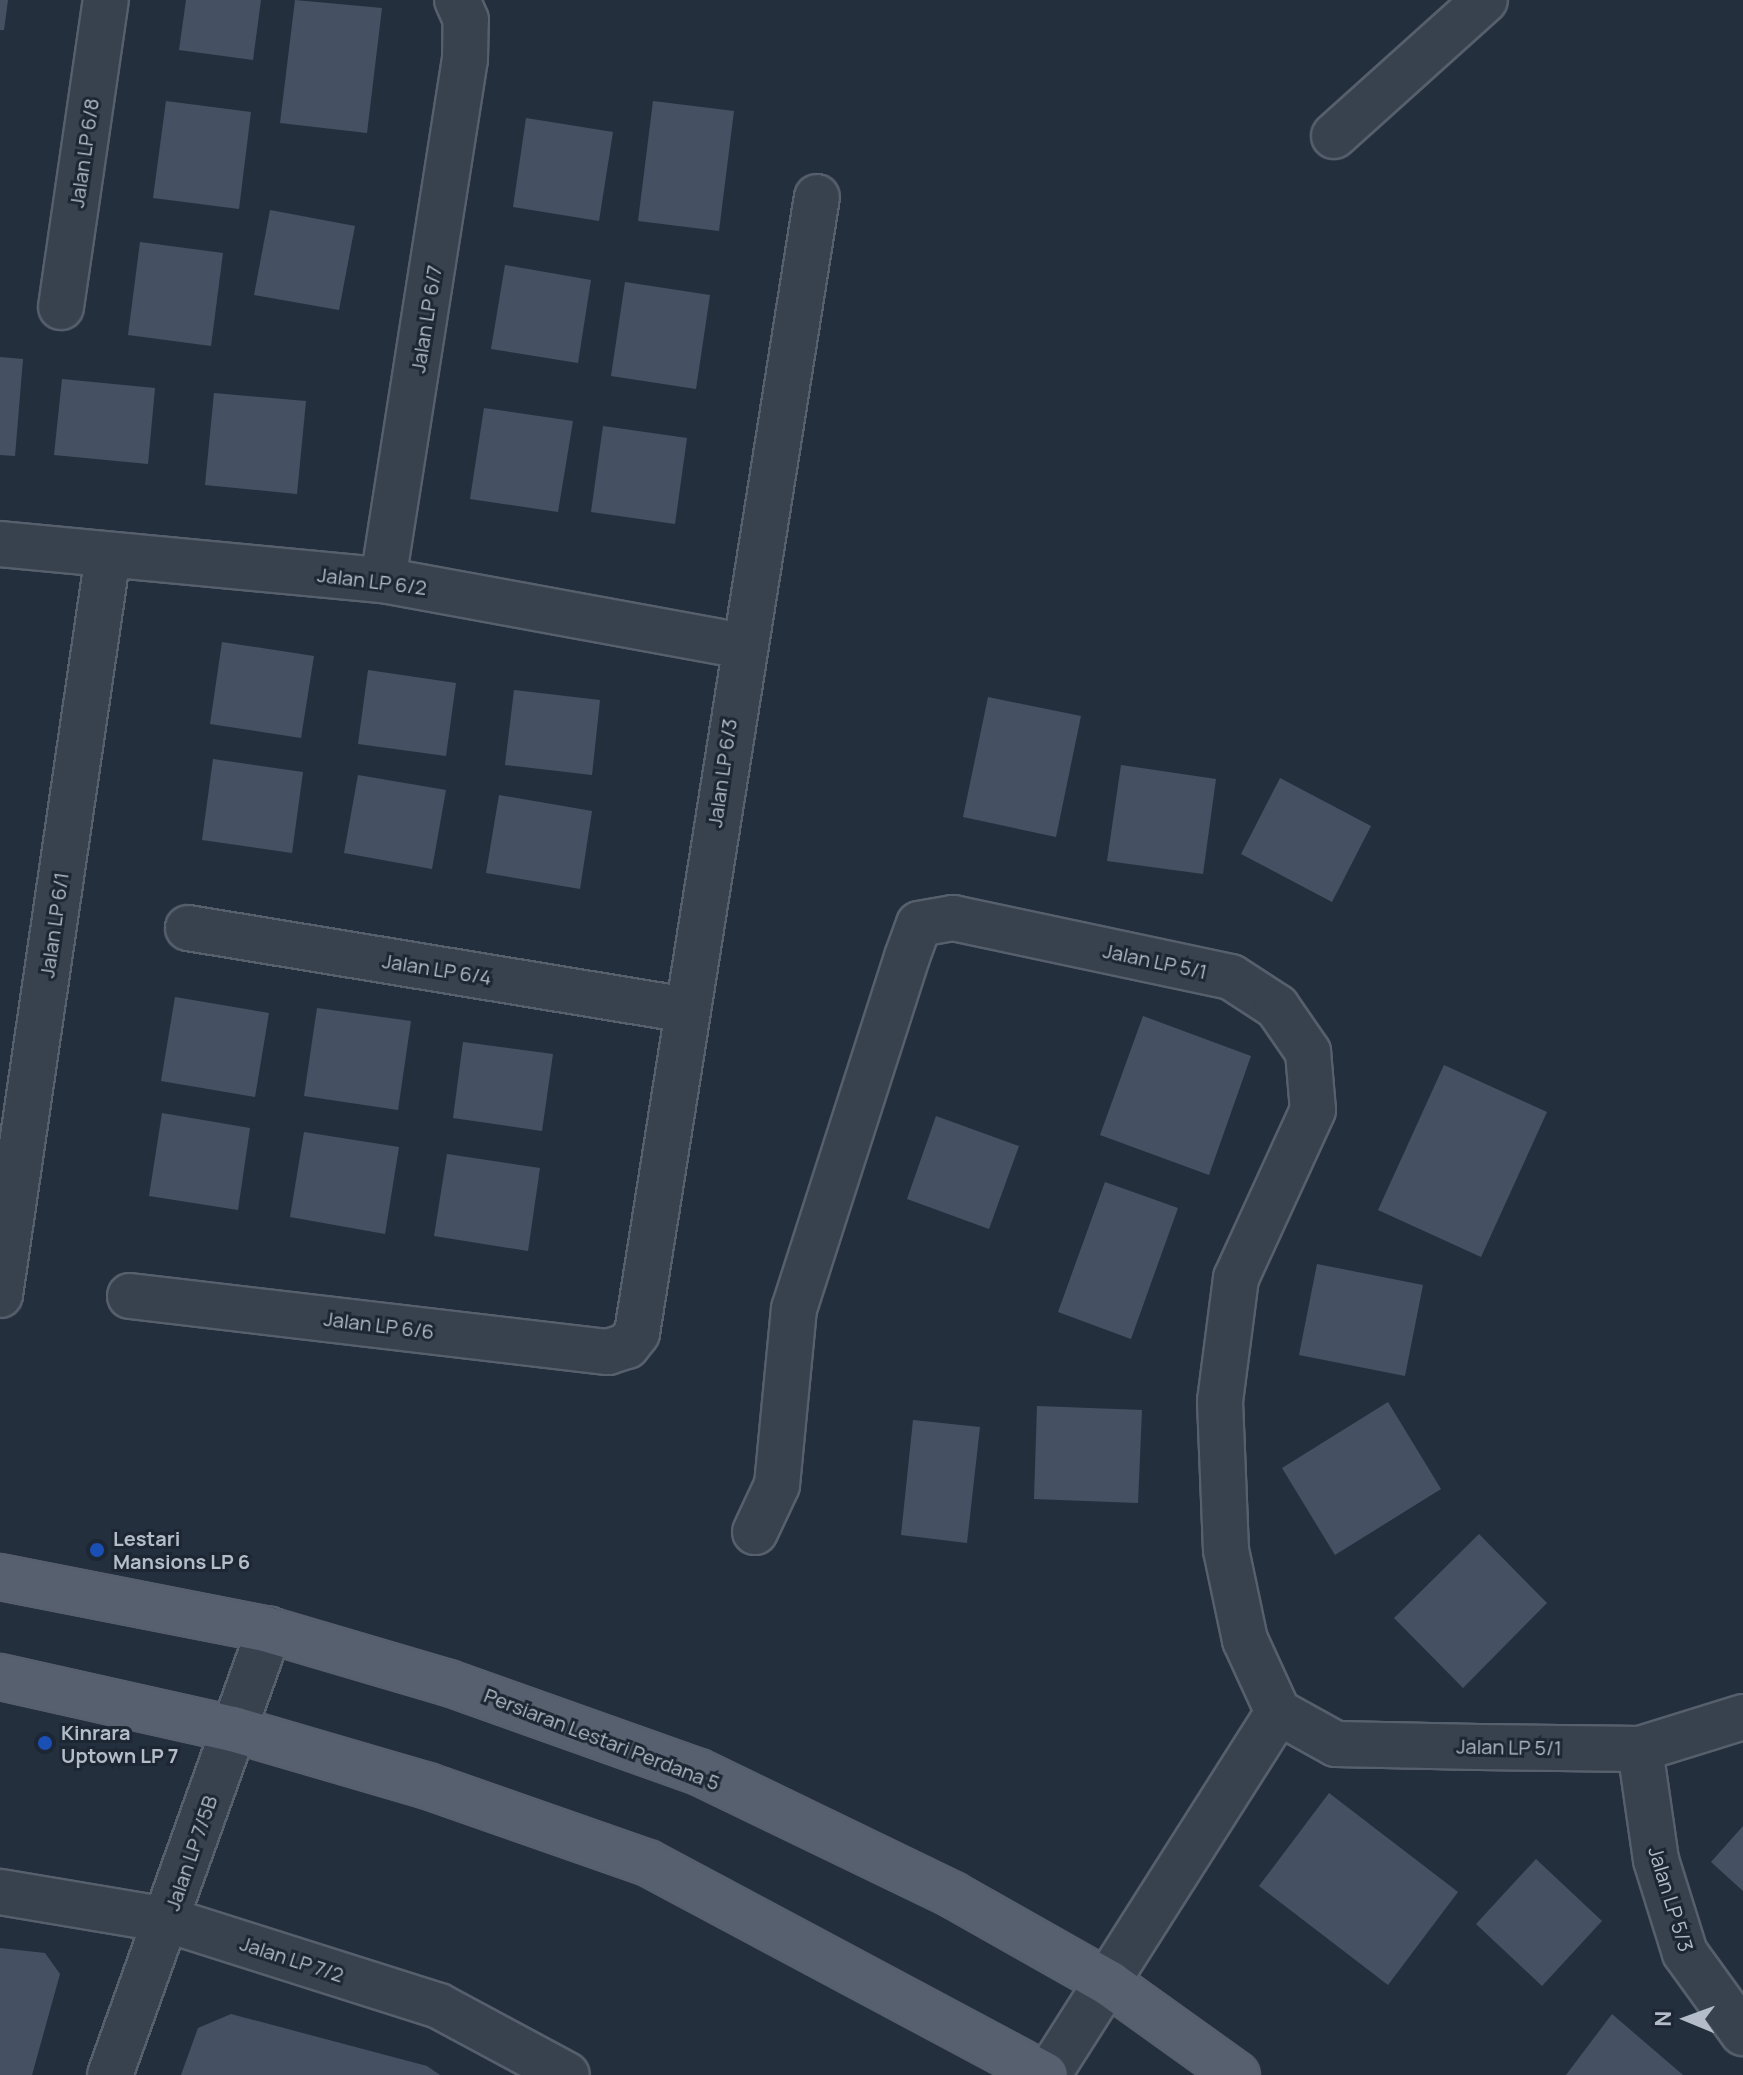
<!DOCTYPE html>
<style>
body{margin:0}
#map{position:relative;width:1743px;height:2075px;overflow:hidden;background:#242f3e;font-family:Manrope,sans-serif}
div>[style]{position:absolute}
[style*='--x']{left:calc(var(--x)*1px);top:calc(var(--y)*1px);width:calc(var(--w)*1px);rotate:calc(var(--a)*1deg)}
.building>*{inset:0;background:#455162}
.roads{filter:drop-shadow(2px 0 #565f6c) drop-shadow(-2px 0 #565f6c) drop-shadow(0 2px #565f6c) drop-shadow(0 -2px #565f6c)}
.minor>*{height:44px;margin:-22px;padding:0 22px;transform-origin:22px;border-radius:22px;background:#38414e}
.major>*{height:44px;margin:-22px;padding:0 22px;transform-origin:22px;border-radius:22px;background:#56606e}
.dots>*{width:22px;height:22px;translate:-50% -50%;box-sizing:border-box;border:4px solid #1d2633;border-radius:50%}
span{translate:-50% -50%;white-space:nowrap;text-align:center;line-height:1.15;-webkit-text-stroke:6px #1d2633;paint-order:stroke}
.street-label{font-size:20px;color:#b4bcc9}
.poi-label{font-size:20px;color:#b4bcc9;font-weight:700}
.left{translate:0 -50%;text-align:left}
.north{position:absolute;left:1647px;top:1979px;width:80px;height:80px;-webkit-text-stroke:6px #1d2633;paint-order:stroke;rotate:271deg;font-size:22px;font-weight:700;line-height:32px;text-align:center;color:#b4bcc9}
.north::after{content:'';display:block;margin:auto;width:28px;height:36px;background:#b4bcc9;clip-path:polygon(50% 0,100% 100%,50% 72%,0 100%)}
</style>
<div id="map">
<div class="building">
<div style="clip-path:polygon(0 0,8px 0,4px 30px,0 30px)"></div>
<div style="clip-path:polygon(186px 0,261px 0,253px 60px,179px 50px)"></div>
<div style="clip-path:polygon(295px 0,382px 8px,367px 133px,280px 123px)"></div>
<div style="clip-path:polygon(166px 101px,251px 112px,239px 209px,153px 198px)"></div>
<div style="clip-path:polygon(653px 101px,734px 111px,719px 231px,638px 221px)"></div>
<div style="clip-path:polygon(526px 118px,613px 132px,599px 221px,513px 207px)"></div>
<div style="clip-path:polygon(270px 210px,355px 226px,339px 310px,254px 295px)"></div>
<div style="clip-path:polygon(140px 242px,223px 253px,211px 346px,128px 335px)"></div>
<div style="clip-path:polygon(505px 265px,591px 280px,578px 363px,491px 349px)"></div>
<div style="clip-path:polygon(625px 282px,710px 295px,696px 389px,611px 376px)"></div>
<div style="clip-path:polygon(0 357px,23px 359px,15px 456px,0 455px)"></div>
<div style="clip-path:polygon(62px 379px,155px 388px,148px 464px,54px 455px)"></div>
<div style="clip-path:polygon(214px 393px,306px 401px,297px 494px,205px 485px)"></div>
<div style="clip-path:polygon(484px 408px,573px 421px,558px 512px,470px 499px)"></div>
<div style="clip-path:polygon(603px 426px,687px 438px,675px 524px,591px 512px)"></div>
<div style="clip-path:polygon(222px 642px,314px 656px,301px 738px,210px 724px)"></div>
<div style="clip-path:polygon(368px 670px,456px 683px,446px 756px,358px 744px)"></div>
<div style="clip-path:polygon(514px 690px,600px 700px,592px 775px,505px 765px)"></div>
<div style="clip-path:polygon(988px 697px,1081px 716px,1056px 837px,963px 817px)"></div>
<div style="clip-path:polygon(213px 759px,303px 772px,292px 853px,202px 840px)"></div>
<div style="clip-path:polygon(1121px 765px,1216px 779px,1203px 874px,1107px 861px)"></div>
<div style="clip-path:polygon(358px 775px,446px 790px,432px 869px,344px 853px)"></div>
<div style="clip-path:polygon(1280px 778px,1371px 826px,1332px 902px,1241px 854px)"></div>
<div style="clip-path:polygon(499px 795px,592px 811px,580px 889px,486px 873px)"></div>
<div style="clip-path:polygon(175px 997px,269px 1013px,255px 1097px,161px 1081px)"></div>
<div style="clip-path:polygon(317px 1008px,411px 1021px,398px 1110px,304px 1096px)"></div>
<div style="clip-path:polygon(1143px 1016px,1251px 1056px,1209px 1175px,1100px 1135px)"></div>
<div style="clip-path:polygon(463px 1042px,553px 1054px,542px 1131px,453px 1118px)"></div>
<div style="clip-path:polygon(1444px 1065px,1547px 1112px,1481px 1257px,1378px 1210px)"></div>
<div style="clip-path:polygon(162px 1113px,250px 1128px,238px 1210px,149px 1196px)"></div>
<div style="clip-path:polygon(936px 1116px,1019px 1146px,989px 1229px,907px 1199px)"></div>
<div style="clip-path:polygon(304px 1132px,399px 1147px,385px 1234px,290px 1217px)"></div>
<div style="clip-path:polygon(447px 1154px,540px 1168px,528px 1251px,434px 1236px)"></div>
<div style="clip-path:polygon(1105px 1182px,1178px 1208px,1131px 1339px,1058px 1312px)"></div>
<div style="clip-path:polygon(1317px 1264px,1423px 1285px,1405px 1376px,1299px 1355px)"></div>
<div style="clip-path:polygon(1388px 1402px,1441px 1489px,1335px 1555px,1282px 1468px)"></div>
<div style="clip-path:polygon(1037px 1406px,1142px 1410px,1138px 1503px,1034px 1499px)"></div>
<div style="clip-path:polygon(913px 1420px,980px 1427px,967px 1543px,901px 1535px)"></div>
<div style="clip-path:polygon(1479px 1534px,1547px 1603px,1463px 1688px,1394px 1618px)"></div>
<div style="clip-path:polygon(1329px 1793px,1458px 1892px,1388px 1985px,1259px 1886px)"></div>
<div style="clip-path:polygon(1743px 1826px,1743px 1891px,1711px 1862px)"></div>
<div style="clip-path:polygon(1536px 1859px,1602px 1921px,1542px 1986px,1476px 1924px)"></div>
<div style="clip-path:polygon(0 1948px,45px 1953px,60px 1974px,32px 2075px,0 2075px)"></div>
<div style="clip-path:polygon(231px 2014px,427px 2066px,440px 2075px,181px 2075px,198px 2028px)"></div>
<div style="clip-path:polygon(1612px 2014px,1683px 2075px,1566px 2075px)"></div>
</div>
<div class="roads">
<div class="minor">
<div style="--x:1334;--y:136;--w:203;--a:-42"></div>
<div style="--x:61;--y:307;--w:310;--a:-81.7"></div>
<div style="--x:0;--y:544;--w:385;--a:5.4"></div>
<div style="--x:383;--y:580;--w:364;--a:10.4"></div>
<div style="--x:383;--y:580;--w:527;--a:-81.06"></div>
<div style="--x:465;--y:59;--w:39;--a:-89"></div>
<div style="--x:466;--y:20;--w:22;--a:-114"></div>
<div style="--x:188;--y:928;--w:506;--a:9.33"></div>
<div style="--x:0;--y:1295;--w:748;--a:-81.7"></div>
<div style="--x:130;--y:1296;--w:481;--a:6.7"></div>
<div style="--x:608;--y:1352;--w:20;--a:-18"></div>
<div style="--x:627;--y:1346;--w:16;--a:-52"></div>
<div style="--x:637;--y:1333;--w:1150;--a:-81"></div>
<div style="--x:755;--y:1532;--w:52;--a:-64.9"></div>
<div style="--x:777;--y:1485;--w:177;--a:-84.5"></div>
<div style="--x:794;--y:1309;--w:370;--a:-72.2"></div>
<div style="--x:907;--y:957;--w:35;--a:-70"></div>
<div style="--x:919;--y:924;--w:35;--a:-10"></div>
<div style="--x:953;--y:918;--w:284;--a:12"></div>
<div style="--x:1231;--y:977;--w:55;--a:33.1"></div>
<div style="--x:1277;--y:1007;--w:55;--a:55.4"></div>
<div style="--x:1308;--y:1052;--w:58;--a:85.1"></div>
<div style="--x:1313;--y:1110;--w:185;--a:114.6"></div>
<div style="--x:1236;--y:1278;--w:124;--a:97.4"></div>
<div style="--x:1220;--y:1401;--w:149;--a:87.7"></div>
<div style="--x:1226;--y:1550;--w:92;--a:78.1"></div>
<div style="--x:1245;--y:1640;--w:79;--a:65.4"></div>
<div style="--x:1278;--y:1712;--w:66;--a:28.9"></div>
<div style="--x:1336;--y:1744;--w:143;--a:1.2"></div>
<div style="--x:1479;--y:1747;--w:161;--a:0.7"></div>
<div style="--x:1640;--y:1749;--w:108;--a:-17.3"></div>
<div style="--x:1640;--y:1749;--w:112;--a:81.8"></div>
<div style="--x:1656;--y:1860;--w:97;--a:72.7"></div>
<div style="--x:1685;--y:1953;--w:99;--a:54.1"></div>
<div style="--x:0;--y:1892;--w:170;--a:9.5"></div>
<div style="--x:168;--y:1920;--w:284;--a:17.6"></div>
<div style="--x:439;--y:2006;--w:145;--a:28.3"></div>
<div style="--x:110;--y:2075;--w:473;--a:-70.3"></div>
<div style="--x:1048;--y:2075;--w:430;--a:-57.6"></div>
</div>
<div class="major">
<div style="--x:0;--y:1577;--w:274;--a:11.1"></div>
<div style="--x:269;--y:1630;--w:188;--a:16.4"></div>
<div style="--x:449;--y:1683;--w:265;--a:19.6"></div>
<div style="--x:699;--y:1772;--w:282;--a:25.8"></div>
<div style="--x:953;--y:1895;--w:180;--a:29.5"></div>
<div style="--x:1110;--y:1984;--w:156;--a:35.6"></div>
<div style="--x:0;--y:1677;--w:239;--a:12.6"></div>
<div style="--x:233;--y:1729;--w:203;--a:16.3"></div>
<div style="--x:428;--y:1786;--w:233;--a:19.3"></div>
<div style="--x:648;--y:1863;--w:450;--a:28.1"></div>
</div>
</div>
<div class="dots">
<div style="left:97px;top:1550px;background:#1a4fb4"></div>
<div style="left:45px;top:1743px;background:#1a4fb4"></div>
</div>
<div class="street-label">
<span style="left:84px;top:153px;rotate:-82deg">Jalan LP 6/8</span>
<span style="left:426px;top:319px;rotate:-81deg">Jalan LP 6/7</span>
<span style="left:372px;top:581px;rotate:7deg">Jalan LP 6/2</span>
<span style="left:722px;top:773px;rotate:-82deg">Jalan LP 6/3</span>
<span style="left:54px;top:925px;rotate:-82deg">Jalan LP 6/1</span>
<span style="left:1155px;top:961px;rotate:12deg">Jalan LP 5/1</span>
<span style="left:437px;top:969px;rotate:9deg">Jalan LP 6/4</span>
<span style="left:379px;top:1325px;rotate:7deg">Jalan LP 6/6</span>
<span style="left:602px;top:1739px;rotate:21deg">Persiaran Lestari Perdana 5</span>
<span style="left:1509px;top:1747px;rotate:1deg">Jalan LP 5/1</span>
<span style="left:191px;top:1853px;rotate:-71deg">Jalan LP 7/5B</span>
<span style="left:1671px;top:1899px;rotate:73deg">Jalan LP 5/3</span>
<span style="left:292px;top:1959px;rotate:18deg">Jalan LP 7/2</span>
</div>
<div class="poi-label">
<span class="left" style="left:113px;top:1550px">Lestari<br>Mansions LP 6</span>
<span class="left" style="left:61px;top:1744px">Kinrara<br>Uptown LP 7</span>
</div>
<div class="north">N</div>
</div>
